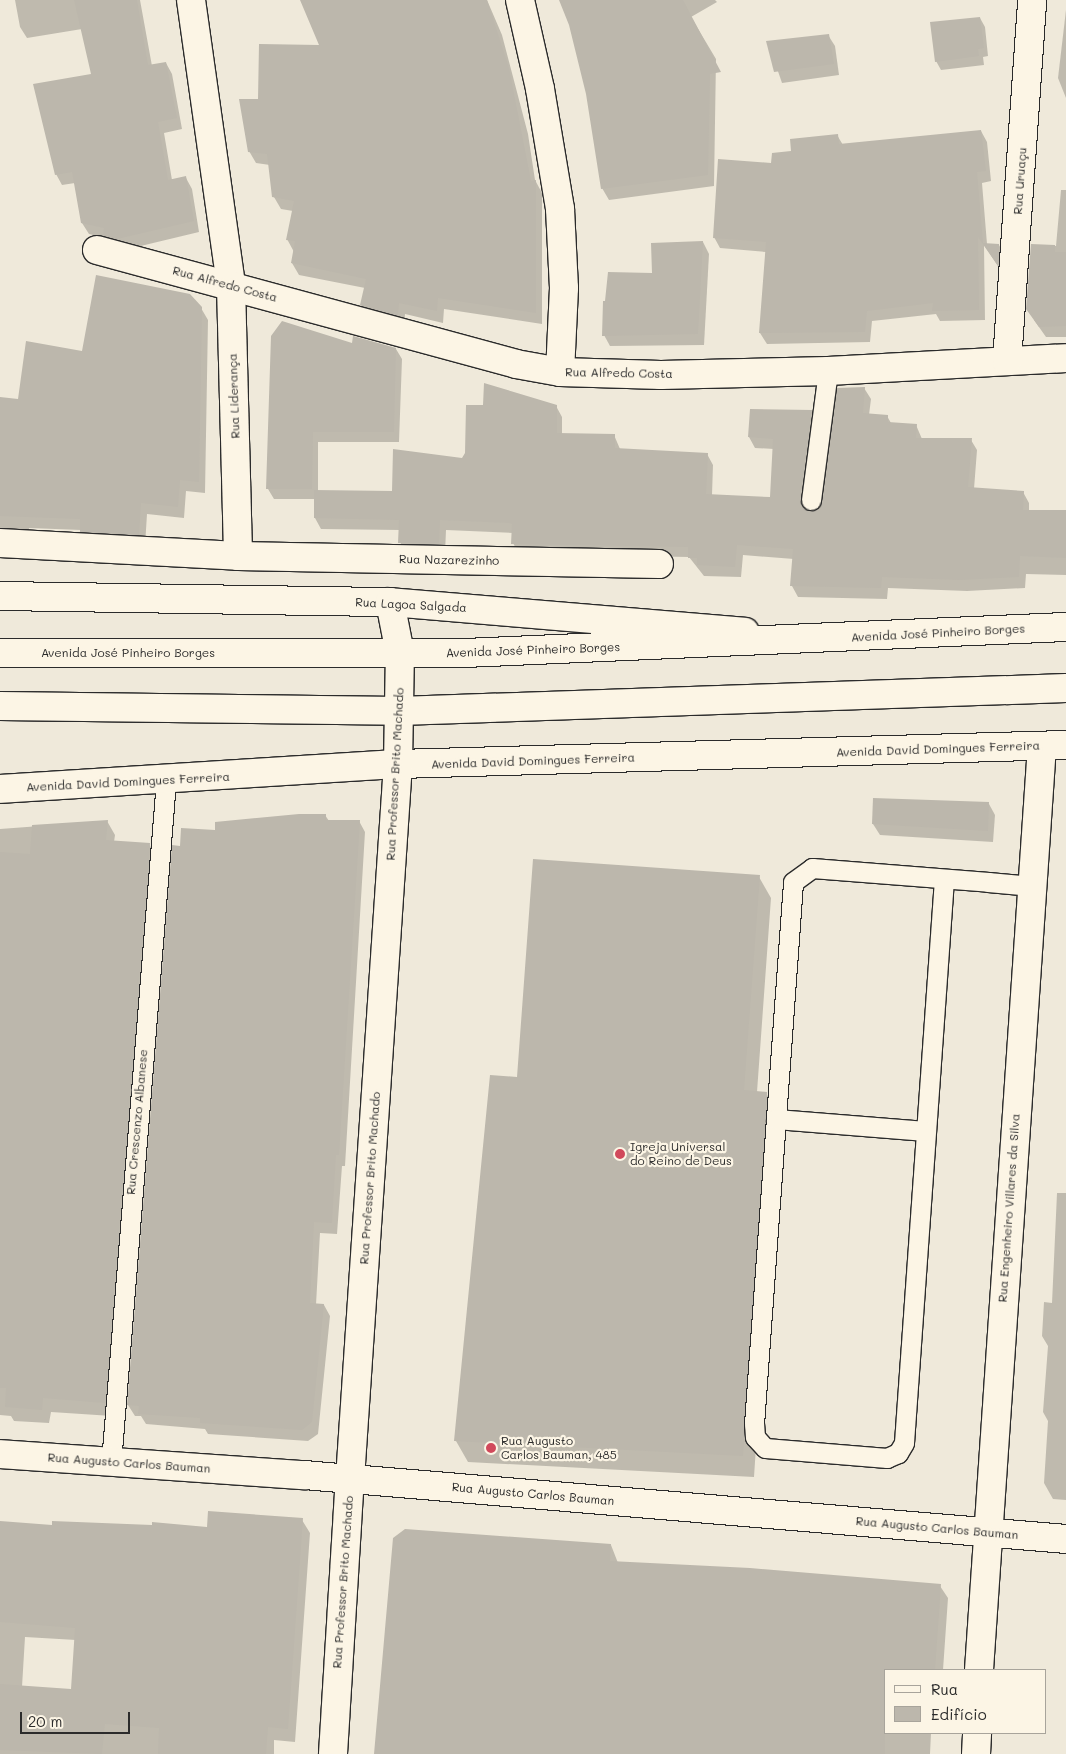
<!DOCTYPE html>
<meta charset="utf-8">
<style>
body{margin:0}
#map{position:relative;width:1066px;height:1754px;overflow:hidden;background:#efe9da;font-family:Mali,sans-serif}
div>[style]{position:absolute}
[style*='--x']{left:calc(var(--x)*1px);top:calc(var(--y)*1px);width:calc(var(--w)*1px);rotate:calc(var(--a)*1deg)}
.shadow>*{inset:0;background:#0003}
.building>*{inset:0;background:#bcb7ac}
.roads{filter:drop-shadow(1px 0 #2b2b2b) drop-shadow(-1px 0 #2b2b2b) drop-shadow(0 1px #2b2b2b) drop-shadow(0 -1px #2b2b2b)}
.service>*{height:19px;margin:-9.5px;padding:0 9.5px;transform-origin:9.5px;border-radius:9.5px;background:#fcf5e5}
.minor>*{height:28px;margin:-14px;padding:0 14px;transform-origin:14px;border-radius:14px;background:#fcf5e5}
.tertiary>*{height:28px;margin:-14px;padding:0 14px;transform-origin:14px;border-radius:14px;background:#fcf5e5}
.secondary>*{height:28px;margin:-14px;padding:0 14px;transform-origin:14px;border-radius:14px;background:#fcf5e5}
.primary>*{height:28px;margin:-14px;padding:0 14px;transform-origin:14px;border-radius:14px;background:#fcf5e5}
.dots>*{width:14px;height:14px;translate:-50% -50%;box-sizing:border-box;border:2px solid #fcf5e5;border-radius:50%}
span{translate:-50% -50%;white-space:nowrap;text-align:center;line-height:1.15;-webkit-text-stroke:4.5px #fcf5e5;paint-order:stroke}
.street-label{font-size:12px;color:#2b2b2b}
.poi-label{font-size:12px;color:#2b2b2b}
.left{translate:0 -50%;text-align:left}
.legend{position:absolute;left:884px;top:1669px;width:162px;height:65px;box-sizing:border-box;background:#fcf5e5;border:1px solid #a8a49b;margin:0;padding:6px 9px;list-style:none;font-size:15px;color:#2b2b2b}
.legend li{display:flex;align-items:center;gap:10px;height:25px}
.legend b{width:25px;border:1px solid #a8a49b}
.scale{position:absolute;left:20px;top:1712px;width:110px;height:22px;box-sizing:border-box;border:2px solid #2b2b2b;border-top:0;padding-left:6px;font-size:15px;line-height:18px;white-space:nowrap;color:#2b2b2b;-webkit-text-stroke:4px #fcf5e5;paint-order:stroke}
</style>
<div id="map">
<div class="shadow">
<div style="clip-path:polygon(15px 0,140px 0,152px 66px,166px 63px,172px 74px,182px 129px,164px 133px,172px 180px,186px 178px,192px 189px,199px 232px,124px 250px,111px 246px,106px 238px,89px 234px,82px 223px,75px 183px,62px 185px,56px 174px,93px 75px,82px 29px,27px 38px,20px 27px)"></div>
<div style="clip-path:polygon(301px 0,487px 0,502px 35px,528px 134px,535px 180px,542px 193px,542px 324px,444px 309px,443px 323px,405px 314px,404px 327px,368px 317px,361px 305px,365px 288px,299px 275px,292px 263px,294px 252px,287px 239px,293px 211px,281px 209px,274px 197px,270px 165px,256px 163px,249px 151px,259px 100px,321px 46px)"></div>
<div style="clip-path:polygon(560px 0,715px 0,717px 2px,691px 17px,716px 59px,714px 186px,609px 200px,602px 188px,587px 94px,570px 25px)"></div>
<div style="clip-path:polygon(1066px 10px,1066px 98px,1058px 78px)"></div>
<div style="clip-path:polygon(980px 18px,985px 27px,988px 56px,983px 57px,984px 65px,941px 70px,936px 61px)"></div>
<div style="clip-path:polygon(828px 35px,835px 46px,839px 75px,782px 83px,768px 42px)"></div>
<div style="clip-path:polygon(981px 131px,987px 142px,991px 181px,982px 183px,987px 244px,999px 245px,1005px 256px,1004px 275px,984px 245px,985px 320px,940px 321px,936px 314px,872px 321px,870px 342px,767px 344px,760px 333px,766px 252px,720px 248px,714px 237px,772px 164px,793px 152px,837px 135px,843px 145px)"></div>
<div style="clip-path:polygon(1061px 190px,1066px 190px,1066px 337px,1046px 337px,1034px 320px,1032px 246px,1056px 246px)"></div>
<div style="clip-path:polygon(703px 242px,709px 254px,704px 345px,610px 346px,604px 335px,653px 274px)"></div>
<div style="clip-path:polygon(201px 308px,208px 320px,205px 493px,186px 491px,184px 518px,147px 514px,145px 546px,88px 543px,81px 530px,29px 528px,28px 540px,0 540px,0 398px,19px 400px,82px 352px)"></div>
<div style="clip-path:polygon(353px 344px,396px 349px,402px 359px,399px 442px,318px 442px,318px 491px,393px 492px,463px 459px,556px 406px,562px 417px,562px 434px,614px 435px,620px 449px,707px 454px,713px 465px,712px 495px,771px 498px,774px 449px,755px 448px,749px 437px,811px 411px,817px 422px,805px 511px,810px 512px,821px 508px,864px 388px,871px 399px,869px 415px,887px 416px,891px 423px,916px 425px,922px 439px,971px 440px,977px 450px,974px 489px,1023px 492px,1029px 503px,1029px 511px,1066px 511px,1066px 575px,1026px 574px,1025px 588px,967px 591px,888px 588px,887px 599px,798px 597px,792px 586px,794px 559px,743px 555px,741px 577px,704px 576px,689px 557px,519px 554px,513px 543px,513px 533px,446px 530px,445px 554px,406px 553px,400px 542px,400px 530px,321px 529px,315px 518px,315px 499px,274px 499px,268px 489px)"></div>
<div style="clip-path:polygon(989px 804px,995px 815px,993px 842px,880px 835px,873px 824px)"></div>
<div style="clip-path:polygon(325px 815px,329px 821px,359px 821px,365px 832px,345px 1166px,342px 1166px,337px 1234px,320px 1233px,316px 1305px,324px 1305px,330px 1316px,318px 1434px,308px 1441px,208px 1434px,205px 1429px,146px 1424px,141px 1416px,135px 1416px,128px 1405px,181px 847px,216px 832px)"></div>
<div style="clip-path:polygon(107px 821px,115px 835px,114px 842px,149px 844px,157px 858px,112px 1416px,51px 1412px,49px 1423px,14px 1421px,11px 1416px,0 1415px,0 829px)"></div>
<div style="clip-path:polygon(759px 877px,771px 898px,757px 1092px,766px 1093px,778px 1114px,754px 1477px,468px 1462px,456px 1441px,518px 1079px)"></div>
<div style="clip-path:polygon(1057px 1193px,1066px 1193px,1066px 1500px,1053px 1499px,1044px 1483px,1048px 1421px,1043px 1412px,1048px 1346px,1042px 1336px,1044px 1302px,1052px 1303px)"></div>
<div style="clip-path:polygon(evenodd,302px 1520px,310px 1533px,295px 1742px,274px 1740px,274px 1754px,0 1754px,0 1522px,53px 1526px,208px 1528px,302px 1520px,25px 1637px,76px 1640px,72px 1690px,22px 1687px,25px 1637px)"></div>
<div style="clip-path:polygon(611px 1545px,618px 1563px,940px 1586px,948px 1598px,943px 1670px,885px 1670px,885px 1733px,931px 1733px,930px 1754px,376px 1754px)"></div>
</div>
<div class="building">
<div style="clip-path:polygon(74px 0,137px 0,148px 65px,166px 62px,177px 118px,158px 122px,168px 180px,186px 176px,194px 221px,117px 239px,103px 235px,104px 228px,81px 223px,72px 172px,55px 175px,33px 84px,91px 74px)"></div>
<div style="clip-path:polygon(300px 0,487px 0,509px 68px,531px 181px,536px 180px,536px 313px,438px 298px,437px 311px,399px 303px,398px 316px,360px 305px,366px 279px,291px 263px,295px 241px,286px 240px,294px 201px,272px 197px,267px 154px,248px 152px,239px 99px,258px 99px,259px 44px,319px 45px)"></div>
<div style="clip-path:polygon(559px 0,683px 0,721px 72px,710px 74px,708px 175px,601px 189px,586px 94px,569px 25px)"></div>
<div style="clip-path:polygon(980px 17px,984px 48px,978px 49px,979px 56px,935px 62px,930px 22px)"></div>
<div style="clip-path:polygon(829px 34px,834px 64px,774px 72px,766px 41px)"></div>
<div style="clip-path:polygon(981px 130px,986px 171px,977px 172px,983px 243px,999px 244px,998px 266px,978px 237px,979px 310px,932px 311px,933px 303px,867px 311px,865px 332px,759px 333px,766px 242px,713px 238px,718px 159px,771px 163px,772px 153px,791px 151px,790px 139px,838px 134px,839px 144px)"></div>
<div style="clip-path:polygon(703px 241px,698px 334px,602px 336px,603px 301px,605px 301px,608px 272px,652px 273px,651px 243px)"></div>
<div style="clip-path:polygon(1031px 244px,1055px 245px,1055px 252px,1066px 252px,1066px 326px,1039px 327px,1026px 309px)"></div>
<div style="clip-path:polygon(96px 275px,190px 294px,202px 307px,199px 482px,180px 480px,178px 507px,141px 503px,139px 535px,80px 532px,80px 519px,0 516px,0 397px,18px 399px,26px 341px,82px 351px)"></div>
<div style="clip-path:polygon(282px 321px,352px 343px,353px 336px,396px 348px,394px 432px,313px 432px,312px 489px,266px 489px,271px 336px)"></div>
<div style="clip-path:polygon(484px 383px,557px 405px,557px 433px,615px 434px,615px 448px,708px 453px,706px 494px,770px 497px,773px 439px,748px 437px,750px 409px,812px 410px,800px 499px,804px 509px,810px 511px,820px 507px,822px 501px,837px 388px,865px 387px,863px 413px,888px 415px,888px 422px,917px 424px,916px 438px,972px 438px,968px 487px,1024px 491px,1023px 510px,1066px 510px,1066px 558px,1020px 556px,1019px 577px,960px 580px,882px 577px,881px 588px,790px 586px,793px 549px,737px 545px,735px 567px,697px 565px,697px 558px,688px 558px,688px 547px,511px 544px,512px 524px,509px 523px,440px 520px,439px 543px,398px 543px,399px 520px,314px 518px,314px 490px,392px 491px,393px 449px,462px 458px,465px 453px,466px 405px,483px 405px)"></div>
<div style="clip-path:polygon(873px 798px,989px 802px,988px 831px,872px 824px)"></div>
<div style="clip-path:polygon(299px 814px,326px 814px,326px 820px,360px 820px,339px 1155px,336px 1155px,332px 1223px,314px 1222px,310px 1303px,324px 1304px,312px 1422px,302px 1430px,200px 1423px,200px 1418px,138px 1414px,139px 1406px,127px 1405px,172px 845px,180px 846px,181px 828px,215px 830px,215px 822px)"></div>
<div style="clip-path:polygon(108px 820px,106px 840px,150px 843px,105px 1403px,43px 1398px,42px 1410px,5px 1407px,6px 1388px,0 1388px,0 852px,30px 854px,32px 825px)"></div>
<div style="clip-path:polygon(533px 859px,760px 875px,744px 1090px,767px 1092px,743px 1456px,454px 1441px,490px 1075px,517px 1077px)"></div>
<div style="clip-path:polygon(208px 1511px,303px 1518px,288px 1729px,268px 1727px,266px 1754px,158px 1754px,159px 1728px,105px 1724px,102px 1754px,0 1750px,0 1684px,71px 1689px,75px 1628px,0 1622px,0 1521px,52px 1525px,52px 1521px,152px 1525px,152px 1522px,207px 1527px)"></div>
<div style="clip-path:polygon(405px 1529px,611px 1544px,610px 1561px,750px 1568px,941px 1584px,935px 1670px,885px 1670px,885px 1754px,374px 1754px,393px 1538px)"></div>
</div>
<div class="roads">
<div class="service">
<div style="--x:811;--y:500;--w:130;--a:-82.5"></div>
<div style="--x:944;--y:879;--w:565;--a:94.06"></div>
<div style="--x:904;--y:1443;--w:12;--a:121"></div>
<div style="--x:898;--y:1453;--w:12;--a:156"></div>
<div style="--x:887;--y:1458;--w:122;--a:-175.3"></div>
<div style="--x:765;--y:1448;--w:15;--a:-132"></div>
<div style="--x:755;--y:1437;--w:13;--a:-94"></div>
<div style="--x:754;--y:1424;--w:543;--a:-85.88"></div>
<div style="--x:793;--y:882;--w:24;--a:-36"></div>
<div style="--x:812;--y:868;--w:177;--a:4.5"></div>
<div style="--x:988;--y:882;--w:44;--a:5.2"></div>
<div style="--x:776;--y:1119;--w:150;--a:4.6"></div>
<div style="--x:111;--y:1463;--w:684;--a:-85.39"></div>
</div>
<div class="minor">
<div style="--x:191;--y:0;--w:289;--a:82"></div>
<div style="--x:231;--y:286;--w:270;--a:88.5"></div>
<div style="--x:520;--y:0;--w:91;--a:77.3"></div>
<div style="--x:540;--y:89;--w:122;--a:80.5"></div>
<div style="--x:560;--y:209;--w:79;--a:87.1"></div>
<div style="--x:564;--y:288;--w:84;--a:92.7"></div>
<div style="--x:97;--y:250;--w:434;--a:15.2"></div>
<div style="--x:516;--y:364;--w:45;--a:10.3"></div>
<div style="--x:560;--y:372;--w:101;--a:1.7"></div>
<div style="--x:661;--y:375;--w:167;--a:-1.4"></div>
<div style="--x:828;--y:371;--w:238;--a:-3.1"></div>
<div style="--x:1007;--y:361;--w:362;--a:-86"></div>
<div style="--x:0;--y:543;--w:238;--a:3.1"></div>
<div style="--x:238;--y:556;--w:421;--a:1.1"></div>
<div style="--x:979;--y:1670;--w:925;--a:-86.1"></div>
<div style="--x:333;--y:1754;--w:276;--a:-86.5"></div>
<div style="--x:976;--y:1754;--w:21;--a:-87"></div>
</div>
<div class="tertiary">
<div style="--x:0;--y:596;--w:390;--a:0.9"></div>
<div style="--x:390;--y:602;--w:356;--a:4.8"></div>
<div style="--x:0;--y:789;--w:399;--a:-3.6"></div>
<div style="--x:398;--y:764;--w:668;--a:-1.63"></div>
<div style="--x:350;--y:1479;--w:717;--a:-86.16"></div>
<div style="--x:398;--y:764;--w:111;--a:-89"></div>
<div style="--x:400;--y:653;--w:52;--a:-101.1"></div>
</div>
<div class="secondary">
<div style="--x:0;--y:1454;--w:305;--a:4"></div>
<div style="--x:304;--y:1475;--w:765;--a:4.8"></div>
</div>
<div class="primary">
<div style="--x:0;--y:653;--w:465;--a:0"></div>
<div style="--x:465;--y:653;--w:602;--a:-2.48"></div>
<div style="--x:0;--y:706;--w:399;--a:0.7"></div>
<div style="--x:399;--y:711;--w:667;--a:-1.97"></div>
</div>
</div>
<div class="dots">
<div style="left:620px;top:1154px;background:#d1495b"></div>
<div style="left:491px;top:1448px;background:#d1495b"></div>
</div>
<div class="street-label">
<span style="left:1020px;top:181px;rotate:-86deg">Rua Uruaçu</span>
<span style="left:225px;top:284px;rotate:15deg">Rua Alfredo Costa</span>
<span style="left:619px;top:373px;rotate:1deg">Rua Alfredo Costa</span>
<span style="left:234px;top:396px;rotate:-92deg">Rua Liderança</span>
<span style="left:449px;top:560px;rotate:1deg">Rua Nazarezinho</span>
<span style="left:411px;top:605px;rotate:3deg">Rua Lagoa Salgada</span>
<span style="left:938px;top:633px;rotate:-3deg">Avenida José Pinheiro Borges</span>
<span style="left:533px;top:650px;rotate:-2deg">Avenida José Pinheiro Borges</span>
<span style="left:128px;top:653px">Avenida José Pinheiro Borges</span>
<span style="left:938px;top:749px;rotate:-2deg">Avenida David Domingues Ferreira</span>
<span style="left:533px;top:761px;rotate:-2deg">Avenida David Domingues Ferreira</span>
<span style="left:395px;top:774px;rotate:-87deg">Rua Professor Brito Machado</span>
<span style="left:128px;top:782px;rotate:-3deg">Avenida David Domingues Ferreira</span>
<span style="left:137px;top:1122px;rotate:-85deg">Rua Crescenzo Albanese</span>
<span style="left:370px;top:1178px;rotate:-86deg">Rua Professor Brito Machado</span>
<span style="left:1009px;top:1208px;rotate:-86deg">Rua Engenheiro Villares da Silva</span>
<span style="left:129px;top:1463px;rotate:4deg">Rua Augusto Carlos Bauman</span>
<span style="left:533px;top:1494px;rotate:5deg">Rua Augusto Carlos Bauman</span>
<span style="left:937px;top:1528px;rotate:5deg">Rua Augusto Carlos Bauman</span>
<span style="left:343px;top:1582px;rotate:-86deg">Rua Professor Brito Machado</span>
</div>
<div class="poi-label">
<span class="left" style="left:630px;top:1154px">Igreja Universal<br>do Reino de Deus</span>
<span class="left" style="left:501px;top:1448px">Rua Augusto<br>Carlos Bauman, 485</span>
</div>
<ul class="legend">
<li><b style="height:6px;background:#fcf5e5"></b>Rua</li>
<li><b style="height:14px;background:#bcb7ac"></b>Edifício</li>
</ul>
<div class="scale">20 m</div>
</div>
